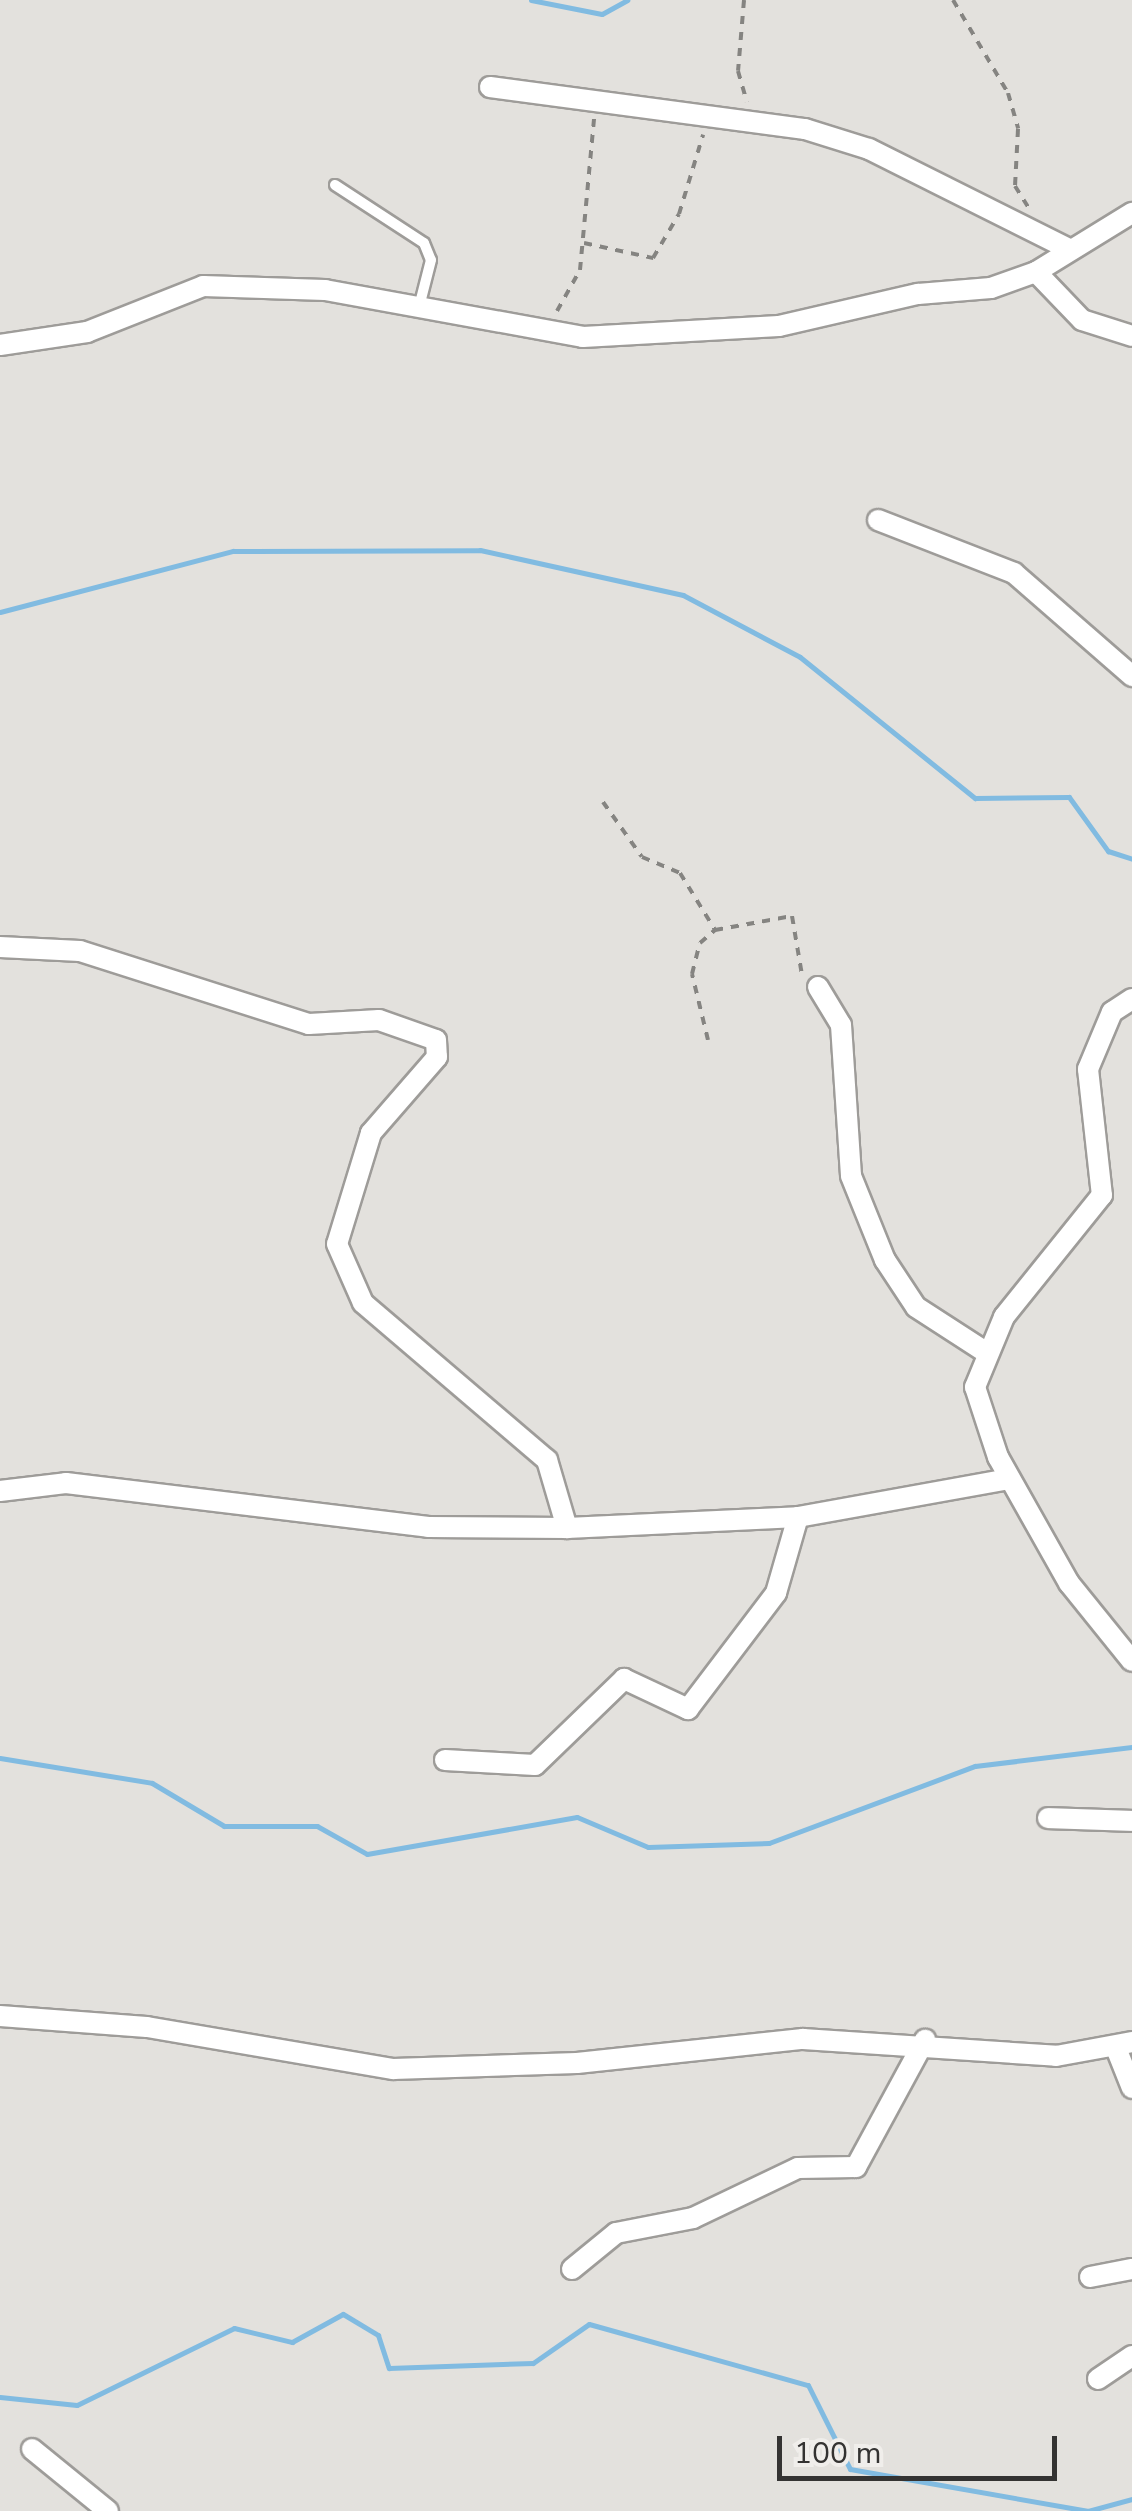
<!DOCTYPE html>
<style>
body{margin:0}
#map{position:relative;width:1132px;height:2511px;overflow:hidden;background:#e3e1dd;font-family:"Nunito Sans",sans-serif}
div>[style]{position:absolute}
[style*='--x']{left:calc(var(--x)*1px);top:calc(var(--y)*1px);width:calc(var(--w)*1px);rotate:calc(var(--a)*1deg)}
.stream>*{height:5px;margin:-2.5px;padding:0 2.5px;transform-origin:2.5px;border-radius:2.5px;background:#81bbe1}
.path>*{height:4px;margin-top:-2px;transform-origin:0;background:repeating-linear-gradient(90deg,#858481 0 8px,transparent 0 16px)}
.roads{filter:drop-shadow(2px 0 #9e9c99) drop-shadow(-2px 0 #9e9c99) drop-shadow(0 2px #9e9c99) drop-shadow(0 -2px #9e9c99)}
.service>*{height:10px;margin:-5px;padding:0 5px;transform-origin:5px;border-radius:5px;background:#fff}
.minor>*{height:20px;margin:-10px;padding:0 10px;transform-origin:10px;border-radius:10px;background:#fff}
span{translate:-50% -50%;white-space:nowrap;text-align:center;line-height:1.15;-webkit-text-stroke:10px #f0eeeb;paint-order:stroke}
.scale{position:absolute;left:777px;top:2436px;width:280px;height:45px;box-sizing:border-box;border:5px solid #343332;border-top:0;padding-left:12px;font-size:30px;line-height:35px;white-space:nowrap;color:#343332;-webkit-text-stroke:8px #f0eeeb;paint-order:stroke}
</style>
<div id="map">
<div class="stream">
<div style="--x:531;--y:0;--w:72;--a:11.2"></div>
<div style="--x:602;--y:14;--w:29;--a:-29"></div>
<div style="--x:0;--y:612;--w:241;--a:-14.7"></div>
<div style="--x:233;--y:551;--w:247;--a:-0.2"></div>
<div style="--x:480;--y:550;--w:208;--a:12.5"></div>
<div style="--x:683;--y:595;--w:132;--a:27.9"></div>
<div style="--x:800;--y:657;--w:225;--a:38.9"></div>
<div style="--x:975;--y:798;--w:94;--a:-0.6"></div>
<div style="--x:1069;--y:797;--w:67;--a:54.2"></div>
<div style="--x:1108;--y:851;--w:25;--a:18"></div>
<div style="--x:0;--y:1758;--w:154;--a:9.3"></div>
<div style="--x:152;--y:1783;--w:84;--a:30.8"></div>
<div style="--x:224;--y:1826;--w:93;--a:0"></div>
<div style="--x:317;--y:1826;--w:57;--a:29.2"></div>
<div style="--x:367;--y:1854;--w:213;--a:-10"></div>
<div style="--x:577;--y:1817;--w:77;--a:22.9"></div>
<div style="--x:648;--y:1847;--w:121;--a:-1.9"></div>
<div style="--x:769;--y:1843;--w:220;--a:-20.5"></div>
<div style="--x:975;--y:1766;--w:158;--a:-6.9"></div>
<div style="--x:0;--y:2397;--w:77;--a:5.9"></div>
<div style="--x:77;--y:2405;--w:175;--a:-26.1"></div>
<div style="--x:234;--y:2328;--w:60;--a:13.6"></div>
<div style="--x:292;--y:2342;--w:58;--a:-28.8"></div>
<div style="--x:343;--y:2314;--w:41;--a:31"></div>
<div style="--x:378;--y:2335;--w:35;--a:72"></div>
<div style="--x:389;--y:2368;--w:144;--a:-2"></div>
<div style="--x:533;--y:2363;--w:68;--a:-34.9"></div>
<div style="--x:589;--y:2324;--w:227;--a:15.6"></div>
<div style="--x:808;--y:2385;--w:94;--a:63.4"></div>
<div style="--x:850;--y:2469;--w:242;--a:10"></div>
<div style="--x:1088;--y:2511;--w:46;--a:-15.3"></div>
</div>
<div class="path">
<div style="--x:744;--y:0;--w:71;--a:94.8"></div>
<div style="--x:738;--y:71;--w:32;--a:74"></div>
<div style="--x:953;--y:0;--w:108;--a:59.4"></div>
<div style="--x:1008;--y:93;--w:37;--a:74"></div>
<div style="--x:1018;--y:129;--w:57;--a:93"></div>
<div style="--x:1015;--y:186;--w:26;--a:58"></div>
<div style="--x:584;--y:243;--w:71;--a:12.3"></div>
<div style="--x:653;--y:258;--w:51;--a:-59.4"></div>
<div style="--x:679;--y:214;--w:83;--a:-73.1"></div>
<div style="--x:557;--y:311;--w:47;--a:-60.7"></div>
<div style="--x:580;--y:270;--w:152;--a:-84.7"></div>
<div style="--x:603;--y:802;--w:67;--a:54.7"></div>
<div style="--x:642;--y:857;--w:41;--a:22.8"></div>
<div style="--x:680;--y:873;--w:67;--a:58.4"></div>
<div style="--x:708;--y:1040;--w:68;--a:-103.6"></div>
<div style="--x:692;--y:974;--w:32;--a:-76"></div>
<div style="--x:700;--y:943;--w:20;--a:-41"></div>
<div style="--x:715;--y:930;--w:78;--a:-10.3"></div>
<div style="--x:792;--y:916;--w:60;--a:80.4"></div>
</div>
<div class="roads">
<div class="service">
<div style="--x:335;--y:185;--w:106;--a:33.1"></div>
<div style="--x:424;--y:243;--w:18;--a:68"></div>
<div style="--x:431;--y:260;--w:44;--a:104.3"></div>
</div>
<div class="minor">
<div style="--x:490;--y:87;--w:318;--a:7.6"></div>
<div style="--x:805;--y:129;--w:67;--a:17.4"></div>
<div style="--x:869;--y:149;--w:224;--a:26.6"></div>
<div style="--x:1036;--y:272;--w:66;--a:46.2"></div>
<div style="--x:1082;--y:320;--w:52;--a:17.7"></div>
<div style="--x:0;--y:345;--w:88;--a:-8.5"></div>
<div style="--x:87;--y:332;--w:125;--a:-21.6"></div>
<div style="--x:203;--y:286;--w:122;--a:1.9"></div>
<div style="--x:325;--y:290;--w:262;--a:10.3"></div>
<div style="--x:583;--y:337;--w:196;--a:-3.2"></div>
<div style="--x:779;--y:326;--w:143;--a:-13"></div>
<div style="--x:918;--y:294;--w:73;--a:-4.7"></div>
<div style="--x:991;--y:288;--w:48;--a:-19.6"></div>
<div style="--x:1036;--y:272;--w:113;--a:-31.6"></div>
<div style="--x:878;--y:520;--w:146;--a:21.3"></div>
<div style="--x:1014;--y:573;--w:157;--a:41.1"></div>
<div style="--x:0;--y:947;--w:80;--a:2.9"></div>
<div style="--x:80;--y:951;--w:240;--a:17.7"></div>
<div style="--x:309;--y:1024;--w:70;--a:-3.3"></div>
<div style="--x:379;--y:1020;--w:60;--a:19.3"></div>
<div style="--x:436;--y:1040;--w:17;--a:87"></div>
<div style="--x:437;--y:1057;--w:101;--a:131"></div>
<div style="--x:371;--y:1133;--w:116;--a:107"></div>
<div style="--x:337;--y:1244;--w:64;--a:66.2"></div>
<div style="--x:363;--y:1303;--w:242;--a:40.5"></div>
<div style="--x:547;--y:1460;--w:71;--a:73.6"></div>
<div style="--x:818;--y:987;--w:44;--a:58.8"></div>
<div style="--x:841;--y:1025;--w:151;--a:86.2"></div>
<div style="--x:851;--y:1176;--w:91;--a:68"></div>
<div style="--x:885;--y:1260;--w:56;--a:56.6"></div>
<div style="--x:916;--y:1307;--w:81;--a:32.9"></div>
<div style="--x:1132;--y:999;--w:24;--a:147"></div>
<div style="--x:1112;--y:1012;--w:62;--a:112.8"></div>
<div style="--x:1088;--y:1069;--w:127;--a:83.7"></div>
<div style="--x:1102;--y:1195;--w:156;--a:128.8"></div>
<div style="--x:1004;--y:1317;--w:76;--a:112.5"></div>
<div style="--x:975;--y:1387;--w:74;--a:71.8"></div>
<div style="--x:998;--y:1457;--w:145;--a:60.6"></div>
<div style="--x:1069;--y:1583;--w:100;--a:51.1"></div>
<div style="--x:0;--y:1491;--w:66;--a:-6.9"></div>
<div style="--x:66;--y:1483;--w:365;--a:6.9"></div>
<div style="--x:428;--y:1527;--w:139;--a:0.4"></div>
<div style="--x:567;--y:1528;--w:231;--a:-2.7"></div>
<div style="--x:798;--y:1517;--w:215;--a:-10.2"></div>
<div style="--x:445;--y:1760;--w:90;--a:3.2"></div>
<div style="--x:535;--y:1765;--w:124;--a:-44"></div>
<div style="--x:624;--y:1679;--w:71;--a:25.1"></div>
<div style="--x:688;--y:1709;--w:146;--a:-52.8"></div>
<div style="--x:776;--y:1593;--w:79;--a:-73.9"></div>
<div style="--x:1048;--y:1818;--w:84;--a:2"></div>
<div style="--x:0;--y:2016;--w:147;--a:4.3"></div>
<div style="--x:147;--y:2027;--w:250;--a:9.7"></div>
<div style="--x:393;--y:2069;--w:184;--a:-1.9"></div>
<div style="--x:577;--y:2063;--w:227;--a:-6.1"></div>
<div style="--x:803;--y:2039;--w:254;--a:3.8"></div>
<div style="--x:1056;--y:2056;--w:77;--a:-10.4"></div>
<div style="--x:1116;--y:2048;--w:43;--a:68.2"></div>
<div style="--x:572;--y:2269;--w:57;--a:-39.3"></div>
<div style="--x:616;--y:2233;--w:78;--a:-11"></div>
<div style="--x:693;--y:2218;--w:116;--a:-25.5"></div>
<div style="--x:798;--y:2168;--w:58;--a:-1"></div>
<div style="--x:856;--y:2167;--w:145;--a:-61.5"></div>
<div style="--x:1090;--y:2277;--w:43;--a:-10.8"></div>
<div style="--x:1098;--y:2379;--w:41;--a:-34.1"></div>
<div style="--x:32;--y:2449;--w:98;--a:39.2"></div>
</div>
</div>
<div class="scale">100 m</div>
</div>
